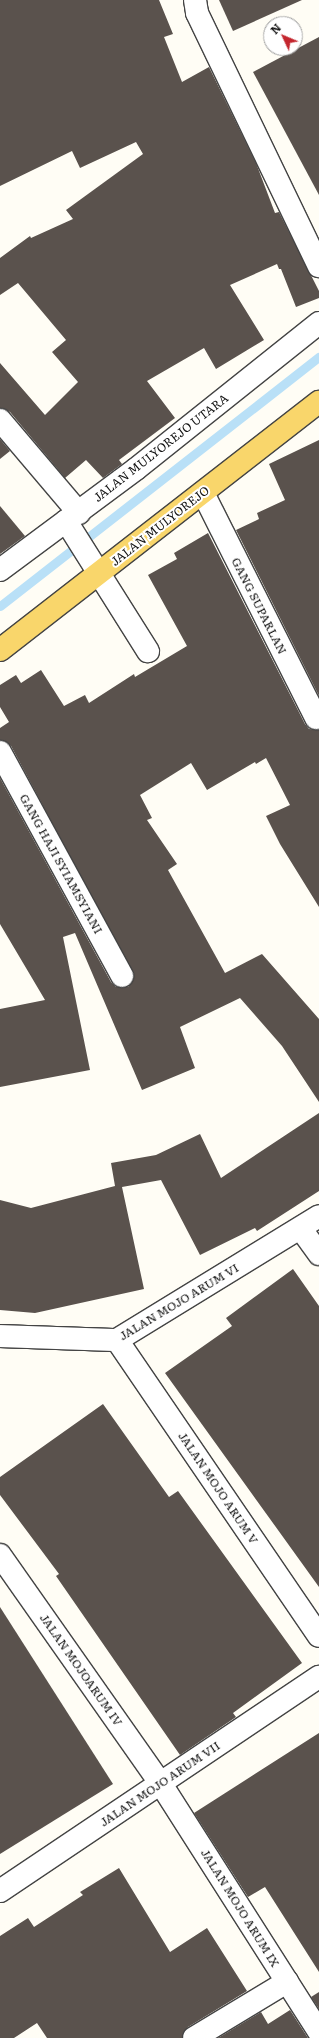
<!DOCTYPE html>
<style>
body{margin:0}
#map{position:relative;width:319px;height:2038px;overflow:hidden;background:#fffdf5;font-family:Literata,serif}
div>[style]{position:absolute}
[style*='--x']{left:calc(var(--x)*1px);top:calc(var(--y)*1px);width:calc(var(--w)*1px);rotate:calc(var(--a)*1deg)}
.stream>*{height:9px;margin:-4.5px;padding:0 4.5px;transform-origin:4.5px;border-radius:4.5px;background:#b9e0f7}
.building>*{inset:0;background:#5a524d}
.roads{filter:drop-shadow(1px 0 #444) drop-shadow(-1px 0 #444) drop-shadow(0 1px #444) drop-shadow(0 -1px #444)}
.minor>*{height:22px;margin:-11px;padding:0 11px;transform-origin:11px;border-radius:11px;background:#fff}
.major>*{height:22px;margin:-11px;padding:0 11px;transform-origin:11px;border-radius:11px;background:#f9d66b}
span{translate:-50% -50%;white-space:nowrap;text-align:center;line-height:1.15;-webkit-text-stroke:4px #fff;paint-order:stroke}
.street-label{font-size:12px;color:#111}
.north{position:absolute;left:263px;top:16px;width:40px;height:40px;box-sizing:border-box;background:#fff;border:1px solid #a0a0a0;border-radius:50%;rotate:314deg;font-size:11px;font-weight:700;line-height:16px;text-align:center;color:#111}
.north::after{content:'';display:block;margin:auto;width:14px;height:18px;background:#c4262e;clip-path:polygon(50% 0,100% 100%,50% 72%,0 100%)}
</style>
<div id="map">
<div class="stream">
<div style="--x:0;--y:606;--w:405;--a:-38"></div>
</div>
<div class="building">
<div style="clip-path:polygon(0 0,159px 0,173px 34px,164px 37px,182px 82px,209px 67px,256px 163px,275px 213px,279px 212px,319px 291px,319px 298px,296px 307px,281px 269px,279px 269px,277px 264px,230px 285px,264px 340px,216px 369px,204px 348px,147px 381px,175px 418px,119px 460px,122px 464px,103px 478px,86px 460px,65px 478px,10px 412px,0 408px,0 363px,45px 415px,78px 382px,52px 352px,66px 340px,18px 283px,0 295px,0 258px,30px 236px,31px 238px,73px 219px,66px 210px,143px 154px,136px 142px,80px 168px,72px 151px,0 186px)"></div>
<div style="clip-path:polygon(219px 0,302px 0,233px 31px)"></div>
<div style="clip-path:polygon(319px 37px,319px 195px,253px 72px)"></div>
<div style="clip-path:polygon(0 439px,10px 451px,0 459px)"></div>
<div style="clip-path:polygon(319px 440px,319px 696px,236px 530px,259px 519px,257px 513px,285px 500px,269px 464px)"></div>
<div style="clip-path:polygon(0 506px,25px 536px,0 554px)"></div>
<div style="clip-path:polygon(208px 533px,305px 724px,309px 729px,319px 730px,319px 907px,280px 844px,266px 816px,290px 805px,266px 758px,256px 764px,255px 762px,207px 790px,191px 763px,140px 795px,152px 818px,147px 820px,177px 864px,168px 870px,225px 973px,262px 954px,319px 1019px,319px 1102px,282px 1046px,240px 998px,180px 1027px,195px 1068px,142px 1090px,75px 933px,63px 937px,90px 1070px,0 1087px,0 1009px,45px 1000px,0 924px,0 778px,111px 982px,116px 987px,128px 987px,134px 976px,11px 746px,0 740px,0 728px,9px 722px,0 707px,0 685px,16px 675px,21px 683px,41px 670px,64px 706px,85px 695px,89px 703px,134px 674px,135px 677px,187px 646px,148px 575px,177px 559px,174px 553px)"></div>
<div style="clip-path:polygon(319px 1113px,319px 1191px,257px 1231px,255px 1228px,200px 1255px,161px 1180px,122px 1187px,144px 1289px,35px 1313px,0 1310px,0 1200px,31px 1208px,115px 1186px,111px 1163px,156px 1155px,200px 1134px,221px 1178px)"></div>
<div style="clip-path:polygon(293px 1269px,319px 1306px,319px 1587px,165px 1373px,232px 1326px,226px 1318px)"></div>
<div style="clip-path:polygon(103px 1404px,169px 1497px,178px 1491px,302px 1663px,233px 1713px,236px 1717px,180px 1755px,56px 1576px,59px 1574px,0 1495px,0 1477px)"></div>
<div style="clip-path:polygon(0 1607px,113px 1784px,0 1854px)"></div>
<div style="clip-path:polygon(319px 1733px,319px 1972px,265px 1887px,248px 1897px,194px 1813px)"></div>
<div style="clip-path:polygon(119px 1868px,170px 1952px,207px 1928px,247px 1991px,188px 2027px,182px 2038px,47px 2038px,37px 2023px,14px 2038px,0 2038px,0 1936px,28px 1918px,34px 1927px,83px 1895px,80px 1892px)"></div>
<div style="clip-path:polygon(319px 1992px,319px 2009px,311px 1997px)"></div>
<div style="clip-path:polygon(290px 2010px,308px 2038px,218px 2038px,261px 2012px,268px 2024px)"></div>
</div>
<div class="roads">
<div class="minor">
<div style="--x:195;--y:0;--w:13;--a:81"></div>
<div style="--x:197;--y:13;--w:281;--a:64.3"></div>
<div style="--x:0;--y:420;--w:122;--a:49.7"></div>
<div style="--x:203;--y:493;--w:252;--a:63.3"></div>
<div style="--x:66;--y:521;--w:154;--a:57.8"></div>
<div style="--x:0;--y:570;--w:169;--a:-36.6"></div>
<div style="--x:136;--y:469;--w:234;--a:-38.6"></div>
<div style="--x:0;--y:752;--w:255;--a:61.4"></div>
<div style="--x:301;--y:1229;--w:31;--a:54"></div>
<div style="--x:0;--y:1336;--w:117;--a:2"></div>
<div style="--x:117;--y:1340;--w:237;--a:-31.5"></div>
<div style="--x:117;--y:1340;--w:358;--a:55.7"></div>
<div style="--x:0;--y:1555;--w:280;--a:54.9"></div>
<div style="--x:161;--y:1784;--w:294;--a:57.5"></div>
<div style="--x:0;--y:1891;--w:384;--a:-33.9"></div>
<div style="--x:194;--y:2038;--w:109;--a:-31.1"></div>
</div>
<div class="major">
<div style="--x:0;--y:650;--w:404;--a:-37.9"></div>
</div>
</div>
<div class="street-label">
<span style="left:161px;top:448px;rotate:-38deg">JALAN MULYOREJO UTARA</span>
<span style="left:160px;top:526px;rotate:-38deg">JALAN MULYOREJO</span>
<span style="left:259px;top:606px;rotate:63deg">GANG SUPARLAN</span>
<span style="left:61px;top:864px;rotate:61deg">GANG HAJI SYIAMSYIANI</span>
<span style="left:179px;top:1302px;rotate:-31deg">JALAN MOJO ARUM VI</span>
<span style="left:218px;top:1488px;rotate:56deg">JALAN MOJO ARUM V</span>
<span style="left:81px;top:1670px;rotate:55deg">JALAN MOJOARUM IV</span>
<span style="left:160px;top:1784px;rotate:-34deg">JALAN MOJO ARUM VII</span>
<span style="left:240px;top:1908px;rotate:58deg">JALAN MOJO ARUM IX</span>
</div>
<div class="north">N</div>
</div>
